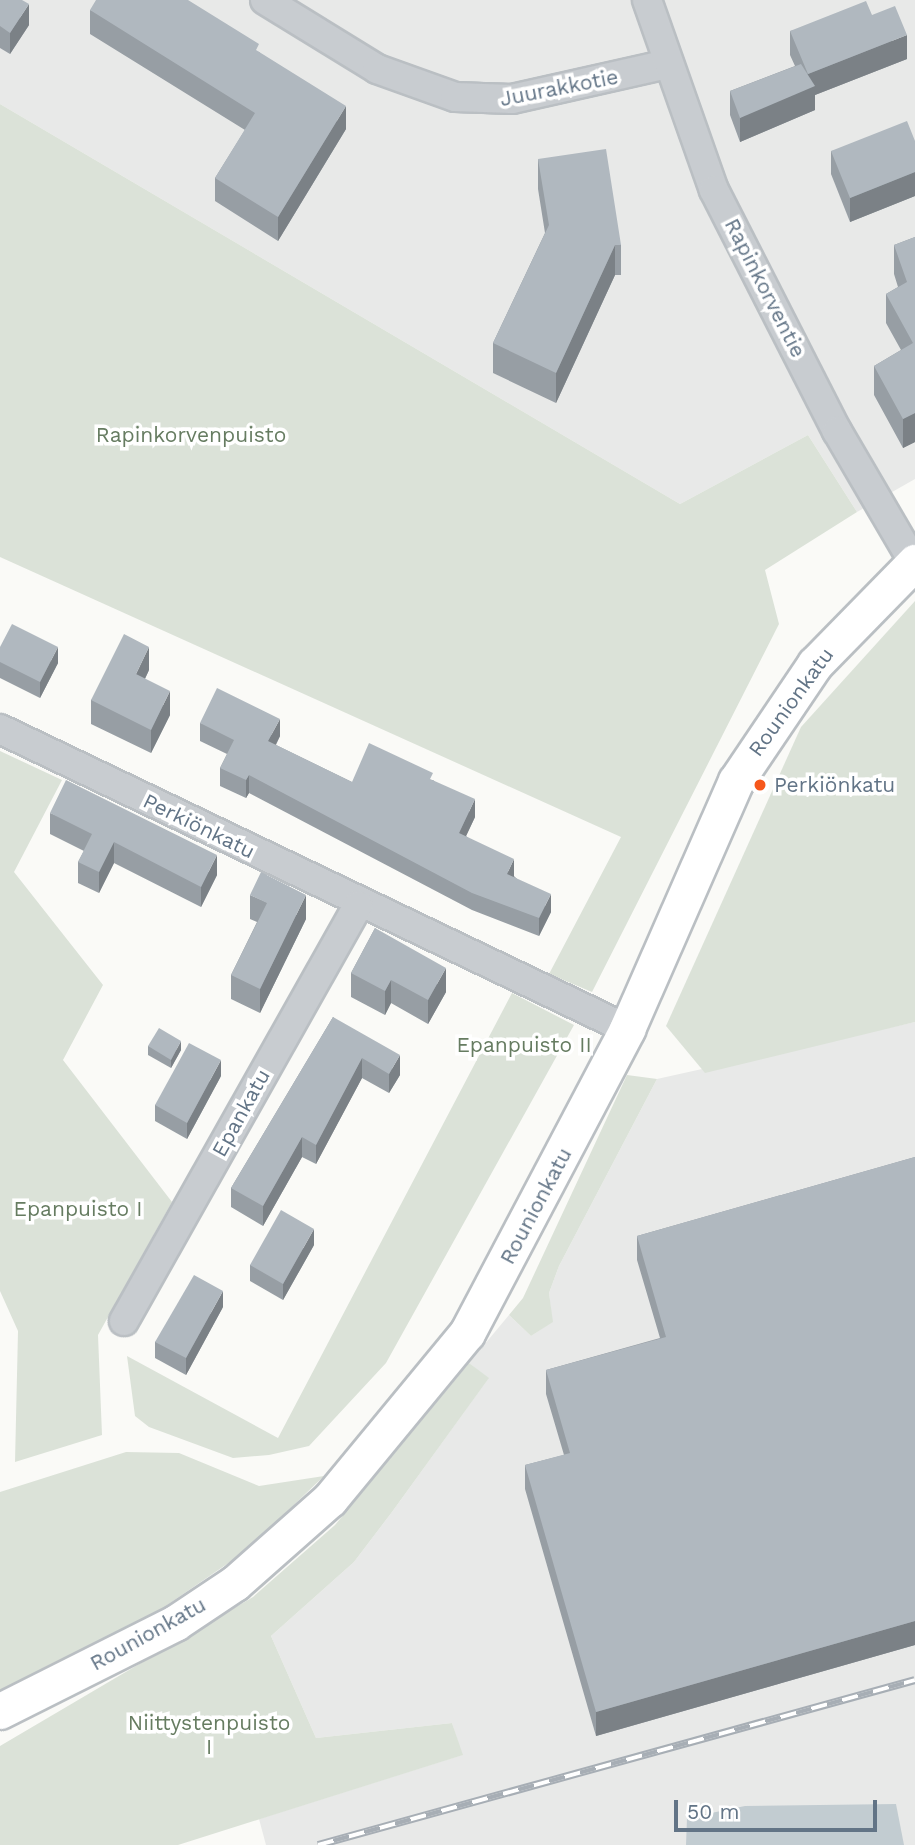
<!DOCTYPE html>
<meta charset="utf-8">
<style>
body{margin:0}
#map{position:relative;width:915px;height:1845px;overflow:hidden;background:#fafaf7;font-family:"Work Sans",sans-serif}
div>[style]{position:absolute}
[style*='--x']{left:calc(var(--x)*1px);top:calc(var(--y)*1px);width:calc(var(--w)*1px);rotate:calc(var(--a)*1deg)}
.built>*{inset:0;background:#e8e9e8}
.green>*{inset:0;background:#dbe2d8}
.water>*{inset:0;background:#c2ccd1}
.roads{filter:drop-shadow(2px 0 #babfc3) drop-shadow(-2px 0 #babfc3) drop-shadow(0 2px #babfc3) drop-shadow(0 -2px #babfc3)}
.minor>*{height:28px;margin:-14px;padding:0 14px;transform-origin:14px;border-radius:14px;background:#c8ccd0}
.major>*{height:35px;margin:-17.5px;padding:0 17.5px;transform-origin:17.5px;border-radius:17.5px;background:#fff}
.rail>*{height:8px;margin-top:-4px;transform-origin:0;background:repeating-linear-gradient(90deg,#fff 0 16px,#a7aeb5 0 32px);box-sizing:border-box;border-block:2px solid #a7aeb5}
.wall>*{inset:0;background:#979ea4}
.shaded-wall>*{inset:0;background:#7b8186}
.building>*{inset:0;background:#b0b8bf}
.dots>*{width:19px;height:19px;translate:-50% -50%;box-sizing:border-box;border:4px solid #fff;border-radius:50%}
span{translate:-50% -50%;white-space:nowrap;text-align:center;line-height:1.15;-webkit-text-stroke:7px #fff;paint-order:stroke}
.street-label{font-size:21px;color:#627486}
.park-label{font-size:21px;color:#667c61}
.poi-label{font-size:21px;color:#627486}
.left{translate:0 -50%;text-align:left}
.scale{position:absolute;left:674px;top:1800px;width:203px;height:32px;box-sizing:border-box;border:4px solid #627486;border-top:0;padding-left:9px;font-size:21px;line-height:24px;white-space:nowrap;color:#627486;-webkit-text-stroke:5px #fff;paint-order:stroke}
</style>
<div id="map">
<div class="built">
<div style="clip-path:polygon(0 0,915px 0,915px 479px,857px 512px,808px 435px,680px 504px,0 104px)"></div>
<div style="clip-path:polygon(915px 1022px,915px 1845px,266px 1845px,259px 1819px,462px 1755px,452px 1723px,316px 1738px,271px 1636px,354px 1562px,392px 1512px,488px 1379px,469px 1363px,509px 1315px,531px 1336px,552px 1322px,549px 1293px,559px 1266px,657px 1079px)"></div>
</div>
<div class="green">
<div style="clip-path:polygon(0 104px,680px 504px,808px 435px,857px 512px,765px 570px,779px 624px,592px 992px,549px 974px,621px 837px,0 557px)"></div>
<div style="clip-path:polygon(915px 601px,915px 1022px,705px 1073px,666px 1026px,801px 727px)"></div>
<div style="clip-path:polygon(0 751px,62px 780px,14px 872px,103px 985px,63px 1060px,172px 1202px,98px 1335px,102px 1435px,15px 1462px,18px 1331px,0 1291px)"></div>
<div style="clip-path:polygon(512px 993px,574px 1025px,386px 1363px,309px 1446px,269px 1455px,233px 1458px,149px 1427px,135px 1416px,127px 1356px,278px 1438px)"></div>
<div style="clip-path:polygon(627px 1075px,657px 1079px,559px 1266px,549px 1293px,553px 1322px,531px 1336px,509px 1315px,523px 1298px)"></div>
<div style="clip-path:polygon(469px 1363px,489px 1378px,392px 1512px,354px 1562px,271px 1636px,316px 1738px,452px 1723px,463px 1755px,178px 1845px,0 1845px,0 1746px,253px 1597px,335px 1525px)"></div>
<div style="clip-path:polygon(126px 1452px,179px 1453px,259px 1486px,324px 1476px,246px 1551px,94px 1655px,0 1697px,0 1492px)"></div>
</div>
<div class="water">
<div style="clip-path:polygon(896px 1804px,904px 1845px,686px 1845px,687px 1818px,745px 1806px)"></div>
</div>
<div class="roads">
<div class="minor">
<div style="--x:265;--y:0;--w:132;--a:31.6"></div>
<div style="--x:377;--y:69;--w:83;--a:19.7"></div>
<div style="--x:455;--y:97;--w:57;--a:2"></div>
<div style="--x:512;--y:99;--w:159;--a:-12.7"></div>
<div style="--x:647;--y:0;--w:201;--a:70.6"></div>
<div style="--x:714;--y:190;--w:271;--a:63"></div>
<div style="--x:837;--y:431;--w:153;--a:59.7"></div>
<div style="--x:0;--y:729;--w:695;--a:25.57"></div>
<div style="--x:124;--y:1321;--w:477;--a:-60.6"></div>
</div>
<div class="major">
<div style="--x:0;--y:1711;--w:196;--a:-26.7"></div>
<div style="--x:175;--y:1623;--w:72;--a:-33.7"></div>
<div style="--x:235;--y:1583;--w:127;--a:-41.5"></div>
<div style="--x:330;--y:1499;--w:215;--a:-50.5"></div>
<div style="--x:467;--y:1333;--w:344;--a:-62.2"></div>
<div style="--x:627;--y:1029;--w:271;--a:-66.3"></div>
<div style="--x:736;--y:781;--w:141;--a:-56"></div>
<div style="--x:815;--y:664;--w:143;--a:-45.6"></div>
</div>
</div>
<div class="rail">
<div style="--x:318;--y:1845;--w:619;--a:-15.45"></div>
</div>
<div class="wall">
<div style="clip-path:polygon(0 0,29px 25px,10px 54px,0 48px)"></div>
<div style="clip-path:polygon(90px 10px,259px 52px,346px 129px,278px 241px,215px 201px,215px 178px,245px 130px,90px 34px)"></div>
<div style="clip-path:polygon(872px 15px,907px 59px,815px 95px,815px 110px,740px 142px,730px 115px,730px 91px,795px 66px,790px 55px,790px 31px)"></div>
<div style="clip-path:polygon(915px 141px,915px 196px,850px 222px,831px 174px,831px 151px)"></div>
<div style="clip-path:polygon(538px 159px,621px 245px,621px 275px,615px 275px,556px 403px,493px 373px,493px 343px,545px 233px,538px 189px)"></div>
<div style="clip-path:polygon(915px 237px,915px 442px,903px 448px,874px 395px,874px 366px,901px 350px,886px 323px,886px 294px,898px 287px,894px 274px,894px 245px)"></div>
<div style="clip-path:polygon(0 647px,58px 663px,40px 698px,0 678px)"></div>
<div style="clip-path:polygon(149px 670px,145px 679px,170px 715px,151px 753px,91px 724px,91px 700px)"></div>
<div style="clip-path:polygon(200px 723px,280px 736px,276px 745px,352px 782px,433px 780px,475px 817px,466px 836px,514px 876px,551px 912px,539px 936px,472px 910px,249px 793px,246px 798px,220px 786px,220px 768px,227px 754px,200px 741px)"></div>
<div style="clip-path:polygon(50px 813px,217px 875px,201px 907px,114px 863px,99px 893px,78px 883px,78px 862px,84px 851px,50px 834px)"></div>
<div style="clip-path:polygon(250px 895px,306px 919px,260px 1013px,231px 999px,231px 975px,257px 922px,250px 919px)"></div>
<div style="clip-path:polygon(375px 928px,446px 992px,428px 1024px,391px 1003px,385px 1015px,351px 997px,351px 973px)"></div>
<div style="clip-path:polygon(333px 1017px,400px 1075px,389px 1093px,362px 1078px,316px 1164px,302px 1157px,263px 1226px,231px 1207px,231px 1188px)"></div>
<div style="clip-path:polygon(148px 1046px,181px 1050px,171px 1068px,148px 1055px)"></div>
<div style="clip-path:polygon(221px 1076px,187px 1139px,155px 1121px,155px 1105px)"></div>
<div style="clip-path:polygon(915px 1157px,915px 1645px,596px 1736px,525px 1489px,525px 1465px,564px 1455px,546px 1394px,546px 1370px,660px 1338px,637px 1260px,637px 1236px)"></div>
<div style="clip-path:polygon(314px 1245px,283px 1300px,250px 1281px,250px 1265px)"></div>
<div style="clip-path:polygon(223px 1307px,186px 1375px,155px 1358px,155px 1342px)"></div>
</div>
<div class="shaded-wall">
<div style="clip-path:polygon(29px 4px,29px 25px,10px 54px,10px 33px)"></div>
<div style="clip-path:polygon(907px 35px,907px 59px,815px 95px,815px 110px,740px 142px,740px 118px,808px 74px)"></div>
<div style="clip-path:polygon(346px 106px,346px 129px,278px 241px,278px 217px)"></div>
<div style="clip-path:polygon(915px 172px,915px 196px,850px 222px,850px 198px)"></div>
<div style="clip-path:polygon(615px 245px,615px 275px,556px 403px,556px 373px)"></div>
<div style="clip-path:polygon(915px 413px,915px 442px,903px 448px,903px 419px)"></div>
<div style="clip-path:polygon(58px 647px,58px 663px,40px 698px,40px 682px)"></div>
<div style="clip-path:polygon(149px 647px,149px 670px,136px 697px,136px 674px)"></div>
<div style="clip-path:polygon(170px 691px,170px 715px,151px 753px,151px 730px)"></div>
<div style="clip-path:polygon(280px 719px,280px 736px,268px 759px,268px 741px)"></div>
<div style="clip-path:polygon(249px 775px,249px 793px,246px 798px,246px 780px)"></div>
<div style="clip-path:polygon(475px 799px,475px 817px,459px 851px,459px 833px)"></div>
<div style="clip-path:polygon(114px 842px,114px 863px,99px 893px,99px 872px)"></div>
<div style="clip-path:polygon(217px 855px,217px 875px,201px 907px,201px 887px)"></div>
<div style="clip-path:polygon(514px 859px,514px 876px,507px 892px,507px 874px)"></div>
<div style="clip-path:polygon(551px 894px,551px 912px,539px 936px,539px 918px)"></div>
<div style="clip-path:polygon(306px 895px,306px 919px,260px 1013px,260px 989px)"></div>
<div style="clip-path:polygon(446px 968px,446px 992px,428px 1024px,428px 1000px)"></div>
<div style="clip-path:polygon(391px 980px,391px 1003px,385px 1015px,385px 991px)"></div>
<div style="clip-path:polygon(181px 1041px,181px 1050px,171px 1068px,171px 1060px)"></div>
<div style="clip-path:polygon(400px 1055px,400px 1075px,389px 1093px,389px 1074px)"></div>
<div style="clip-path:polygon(362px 1058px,362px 1078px,316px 1164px,316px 1145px)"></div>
<div style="clip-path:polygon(221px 1060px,221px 1076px,187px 1139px,187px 1123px)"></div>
<div style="clip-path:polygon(302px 1137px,302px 1157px,263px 1226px,263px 1206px)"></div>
<div style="clip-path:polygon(314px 1229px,314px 1245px,283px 1300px,283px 1284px)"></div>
<div style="clip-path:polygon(223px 1291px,223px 1307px,186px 1375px,186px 1358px)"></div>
<div style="clip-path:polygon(915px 1621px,915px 1645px,596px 1736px,596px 1712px)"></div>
</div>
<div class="building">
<div style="clip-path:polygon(0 0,22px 0,29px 4px,10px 33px,0 26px)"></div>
<div style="clip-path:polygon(96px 0,188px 0,259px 44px,256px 50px,346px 106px,278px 217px,215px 178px,255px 113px,90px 10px)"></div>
<div style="clip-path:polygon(866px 1px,872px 15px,895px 6px,907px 35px,808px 74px,790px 31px)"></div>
<div style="clip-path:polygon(801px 64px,815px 86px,740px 118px,730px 91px)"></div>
<div style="clip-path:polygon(907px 121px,915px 141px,915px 172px,850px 198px,831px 151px)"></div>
<div style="clip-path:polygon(606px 149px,621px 245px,615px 245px,556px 373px,493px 343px,549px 225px,538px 159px)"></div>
<div style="clip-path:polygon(915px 237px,915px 413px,903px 419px,874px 366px,913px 343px,886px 294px,907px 282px,894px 245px)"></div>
<div style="clip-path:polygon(12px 624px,58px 647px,40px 682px,0 662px,0 647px)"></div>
<div style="clip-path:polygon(124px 634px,149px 647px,136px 674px,170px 691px,151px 730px,91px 700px)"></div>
<div style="clip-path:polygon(217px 688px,280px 719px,268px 741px,352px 782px,369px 743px,433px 773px,430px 779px,475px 799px,459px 833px,514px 859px,507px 874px,551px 894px,539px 918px,472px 893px,249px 775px,246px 780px,220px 768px,234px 740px,200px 723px)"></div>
<div style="clip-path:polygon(66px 780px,217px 855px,201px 887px,114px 842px,99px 872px,78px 862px,92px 834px,50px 813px)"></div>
<div style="clip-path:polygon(261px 872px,306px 895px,260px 989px,231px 975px,267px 903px,250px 895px)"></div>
<div style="clip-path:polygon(375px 928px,446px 968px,428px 1000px,391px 980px,385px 991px,351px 973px)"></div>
<div style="clip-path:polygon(333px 1017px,400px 1055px,389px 1074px,362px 1058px,316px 1145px,302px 1137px,263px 1206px,231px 1188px)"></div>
<div style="clip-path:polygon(159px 1028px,181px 1041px,171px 1060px,148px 1046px)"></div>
<div style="clip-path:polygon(189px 1043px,221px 1060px,187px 1123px,155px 1105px)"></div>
<div style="clip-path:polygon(915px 1157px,915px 1621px,596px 1712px,525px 1465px,570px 1453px,546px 1370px,666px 1337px,637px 1236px)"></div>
<div style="clip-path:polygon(281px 1210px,314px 1229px,283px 1284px,250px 1265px)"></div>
<div style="clip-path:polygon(194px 1275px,223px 1291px,186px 1358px,155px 1342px)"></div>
</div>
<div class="dots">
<div style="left:760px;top:785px;background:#f6571b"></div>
</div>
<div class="street-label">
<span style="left:559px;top:88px;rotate:-11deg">Juurakkotie</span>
<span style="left:765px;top:288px;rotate:63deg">Rapinkorventie</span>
<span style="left:791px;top:702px;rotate:-54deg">Rounionkatu</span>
<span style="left:199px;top:826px;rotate:26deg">Perkiönkatu</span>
<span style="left:241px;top:1113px;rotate:-61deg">Epankatu</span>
<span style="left:536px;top:1206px;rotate:-62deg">Rounionkatu</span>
<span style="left:148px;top:1634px;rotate:-29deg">Rounionkatu</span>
</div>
<div class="park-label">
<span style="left:191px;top:435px">Rapinkorvenpuisto</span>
<span style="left:524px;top:1045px">Epanpuisto II</span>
<span style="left:78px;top:1209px">Epanpuisto I</span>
<span style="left:209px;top:1735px">Niittystenpuisto<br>I</span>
</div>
<div class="poi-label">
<span class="left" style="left:774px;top:785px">Perkiönkatu</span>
</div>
<div class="scale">50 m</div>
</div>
